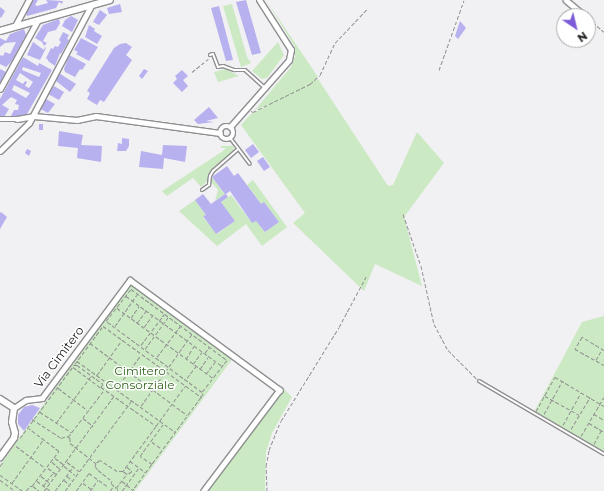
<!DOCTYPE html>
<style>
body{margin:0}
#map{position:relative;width:604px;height:491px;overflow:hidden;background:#f1f0f3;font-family:Montserrat,sans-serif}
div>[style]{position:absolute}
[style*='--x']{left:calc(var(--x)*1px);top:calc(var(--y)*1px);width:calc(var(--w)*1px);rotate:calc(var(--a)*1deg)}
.green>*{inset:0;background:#cbe9c2}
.building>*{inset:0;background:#b8b1ef}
.path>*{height:1px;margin-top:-0.5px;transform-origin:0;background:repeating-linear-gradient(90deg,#929193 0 4px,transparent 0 6px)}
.roads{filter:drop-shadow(1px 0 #8f8f91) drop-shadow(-1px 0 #8f8f91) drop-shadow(0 1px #8f8f91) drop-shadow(0 -1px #8f8f91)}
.lane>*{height:2px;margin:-1px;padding:0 1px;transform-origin:1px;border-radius:1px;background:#fff}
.street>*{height:4.5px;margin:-2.25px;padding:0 2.25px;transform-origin:2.25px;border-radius:2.25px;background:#fff}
.street>.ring{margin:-2.25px;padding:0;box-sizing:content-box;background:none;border:4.5px solid #fff;border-radius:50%}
.secondary>*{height:6px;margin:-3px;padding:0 3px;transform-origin:3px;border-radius:3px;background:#fff}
span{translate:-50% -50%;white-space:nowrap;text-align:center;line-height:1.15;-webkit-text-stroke:3px #fff;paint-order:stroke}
.street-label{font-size:12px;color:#222}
.park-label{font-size:12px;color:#2f631b}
.north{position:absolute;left:556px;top:8px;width:40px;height:40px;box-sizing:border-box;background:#fff;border:1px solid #a7a7a7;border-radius:50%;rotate:145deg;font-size:11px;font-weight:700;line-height:16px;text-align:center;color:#222}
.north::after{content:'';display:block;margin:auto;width:14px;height:18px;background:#7c5cd7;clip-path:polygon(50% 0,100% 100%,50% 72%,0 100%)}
</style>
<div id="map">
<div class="green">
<div style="clip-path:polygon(266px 0,318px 77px,314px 81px,318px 79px,388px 186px,393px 185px,417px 132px,444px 163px,404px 217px,422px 286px,375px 264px,364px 291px,293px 223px,305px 213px,241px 125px,251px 114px,272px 103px,255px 110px,291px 67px,295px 57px,295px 47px)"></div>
<div style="clip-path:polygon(232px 4px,247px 57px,251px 63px,241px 67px,223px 6px)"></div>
<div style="clip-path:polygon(278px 42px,284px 55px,267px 78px,262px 79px,252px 71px)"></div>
<div style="clip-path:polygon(226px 69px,239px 76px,218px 82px,214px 72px)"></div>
<div style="clip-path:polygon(221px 146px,233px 146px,234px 150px,212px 169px,208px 176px,207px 181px,201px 187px,193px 178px,167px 196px,162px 191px,223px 151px,226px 148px,221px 148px)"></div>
<div style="clip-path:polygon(212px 177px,225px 194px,215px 201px,218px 190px,212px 183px)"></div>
<div style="clip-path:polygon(253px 180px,287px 227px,262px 246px,246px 224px,217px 246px,179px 211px,195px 200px,206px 215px,203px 217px,217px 234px,235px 221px,221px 202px,231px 195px,252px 223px,256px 221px,265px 232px,279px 222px,264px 202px,261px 204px,247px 185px)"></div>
<div style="clip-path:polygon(131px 283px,233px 358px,135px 491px,0 491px,0 465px)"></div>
<div style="clip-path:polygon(604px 316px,604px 454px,533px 414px,582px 322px)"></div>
<div style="clip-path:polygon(284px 389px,292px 397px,272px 433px,266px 452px,265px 491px,207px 491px)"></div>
</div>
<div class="building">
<div style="clip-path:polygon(31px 0,38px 0,35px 5px,37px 6px,48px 3px,46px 0,63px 1px,62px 4px,59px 2px,56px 8px,27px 16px,25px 11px)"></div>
<div style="clip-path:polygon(246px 0,261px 53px,252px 55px,236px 2px)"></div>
<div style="clip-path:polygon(120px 4px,122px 12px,109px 14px,107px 8px)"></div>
<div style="clip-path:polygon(219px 6px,233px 60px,226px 61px,211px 8px)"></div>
<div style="clip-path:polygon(0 7px,5px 11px,1px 18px,0 17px)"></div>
<div style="clip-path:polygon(100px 10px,107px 15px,99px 25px,93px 22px)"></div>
<div style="clip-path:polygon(71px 16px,78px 20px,72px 32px,62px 26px,65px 20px)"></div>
<div style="clip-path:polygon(59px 19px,60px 23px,56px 30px,48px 32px,43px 41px,47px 43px,44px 46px,42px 42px,35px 38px,43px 25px)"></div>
<div style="clip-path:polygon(460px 21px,466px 28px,458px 39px,455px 36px)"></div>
<div style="clip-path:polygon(89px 25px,95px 29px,94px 31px,102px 36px,97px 44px,85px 37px)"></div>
<div style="clip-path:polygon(24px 29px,26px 35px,12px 61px,6px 67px,0 64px,0 56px,1px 55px,3px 56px,5px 52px,10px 54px,16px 42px,5px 43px,0 47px,0 38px,6px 41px,10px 34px)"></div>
<div style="clip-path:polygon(63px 32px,69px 35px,67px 39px,69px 40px,61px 54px,60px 53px,55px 66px,48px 61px,48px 60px,46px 58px,51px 48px,53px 49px,55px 46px,58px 47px,61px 42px,59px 40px)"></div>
<div style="clip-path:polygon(81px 38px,98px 47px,89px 61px,76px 54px,78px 52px,74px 50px)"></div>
<div style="clip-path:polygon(33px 42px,44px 50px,45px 47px,46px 48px,40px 60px,27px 55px)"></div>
<div style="clip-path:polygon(126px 43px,132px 47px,126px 55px,132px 60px,104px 102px,100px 100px,97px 105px,87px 99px,90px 93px,87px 91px,114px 48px,120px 44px)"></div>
<div style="clip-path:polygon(69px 55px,86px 64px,82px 70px,80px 69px,75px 77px,65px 72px,64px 69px)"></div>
<div style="clip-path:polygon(evenodd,23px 57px,38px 66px,39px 63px,52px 70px,27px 114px,24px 116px,11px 116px,14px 110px,18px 110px,19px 105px,15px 104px,17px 100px,11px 97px,2px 105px,9px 109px,4px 117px,0 116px,0 99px,23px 57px,23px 67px,41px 73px,39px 77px,22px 70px,23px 67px,23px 57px,20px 73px,33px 82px,29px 88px,25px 86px,27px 82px,25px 81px,23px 84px,16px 80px,20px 73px,23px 57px,14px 85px,30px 93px,26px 98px,12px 90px,14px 85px)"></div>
<div style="clip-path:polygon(0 69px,6px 72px,0 83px)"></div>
<div style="clip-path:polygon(144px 69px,148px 71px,142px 79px,139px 76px)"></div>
<div style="clip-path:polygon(182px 70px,188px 76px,183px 80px,188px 86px,182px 92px,173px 83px,177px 79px,175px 76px)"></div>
<div style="clip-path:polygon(59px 73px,76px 84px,70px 92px,56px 81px,53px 82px)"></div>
<div style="clip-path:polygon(54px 86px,64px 92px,59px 100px,48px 94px)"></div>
<div style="clip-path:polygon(44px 98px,55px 104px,48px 113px,39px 108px)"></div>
<div style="clip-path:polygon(209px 107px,218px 118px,206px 121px,214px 122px,198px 124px,194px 120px)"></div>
<div style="clip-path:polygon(39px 124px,43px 124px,43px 130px,39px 130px)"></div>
<div style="clip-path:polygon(59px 131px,83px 135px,81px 145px,102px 146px,101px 162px,77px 158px,78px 148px,58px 146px)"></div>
<div style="clip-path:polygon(122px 138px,129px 139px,129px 146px,126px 151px,117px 151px,118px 143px,122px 144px)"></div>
<div style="clip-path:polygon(253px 144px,259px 152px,251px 158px,245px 150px)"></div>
<div style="clip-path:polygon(163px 145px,187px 146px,185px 162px,164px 158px,163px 169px,139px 167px,141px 151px,162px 155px)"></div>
<div style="clip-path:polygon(27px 149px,31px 151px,29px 156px,25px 153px)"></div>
<div style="clip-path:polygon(263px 157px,270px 167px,264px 171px,257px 161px)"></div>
<div style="clip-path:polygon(227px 166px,234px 176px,238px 173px,261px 204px,264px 202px,279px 222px,265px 232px,256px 221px,252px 223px,230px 191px,226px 194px,228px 197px,221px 202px,235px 221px,216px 234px,203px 216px,206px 215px,195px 200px,203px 194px,211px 204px,225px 194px,212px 177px)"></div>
<div style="clip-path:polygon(1px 212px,7px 217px,0 229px,0 213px)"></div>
<div style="clip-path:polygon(32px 405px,40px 408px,24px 431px,18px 424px,18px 415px,24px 407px)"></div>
</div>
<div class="path">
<div style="--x:588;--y:18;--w:21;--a:41"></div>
<div style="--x:439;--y:70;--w:74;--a:-70.3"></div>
<div style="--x:192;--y:72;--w:21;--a:-39"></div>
<div style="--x:251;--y:111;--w:2;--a:27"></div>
<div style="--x:253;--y:112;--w:64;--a:-26.2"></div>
<div style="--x:310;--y:84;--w:13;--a:-42"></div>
<div style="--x:320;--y:75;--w:35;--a:-65"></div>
<div style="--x:335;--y:43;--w:47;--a:-46.7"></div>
<div style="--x:403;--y:214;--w:55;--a:70.9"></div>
<div style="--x:421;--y:266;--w:59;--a:77.4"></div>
<div style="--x:434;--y:324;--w:30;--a:62"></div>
<div style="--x:448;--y:350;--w:40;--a:45"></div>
<div style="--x:131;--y:289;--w:119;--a:36.5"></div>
<div style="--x:227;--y:360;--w:41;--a:128"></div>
<div style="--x:202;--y:392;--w:119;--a:-143.5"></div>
<div style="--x:106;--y:321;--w:41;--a:-52"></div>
<div style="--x:126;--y:296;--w:119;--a:36.1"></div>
<div style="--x:117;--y:308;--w:119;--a:36.1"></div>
<div style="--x:131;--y:318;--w:14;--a:-56"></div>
<div style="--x:137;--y:323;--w:15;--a:-53"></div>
<div style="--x:115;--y:326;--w:38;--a:-55"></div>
<div style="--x:144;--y:327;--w:15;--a:-53"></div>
<div style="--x:90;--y:343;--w:121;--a:36.6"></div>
<div style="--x:141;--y:345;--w:39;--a:-53"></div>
<div style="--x:145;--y:349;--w:39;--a:-54"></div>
<div style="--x:604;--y:350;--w:26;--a:-149"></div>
<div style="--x:582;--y:337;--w:14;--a:120"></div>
<div style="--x:575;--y:349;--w:33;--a:29"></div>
<div style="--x:205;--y:353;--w:7;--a:-56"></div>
<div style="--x:157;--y:357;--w:39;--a:-53"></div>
<div style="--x:186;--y:359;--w:15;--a:-58"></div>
<div style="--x:596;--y:360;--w:13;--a:-61"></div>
<div style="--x:77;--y:361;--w:121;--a:35.9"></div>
<div style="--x:75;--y:364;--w:47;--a:-53.6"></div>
<div style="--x:103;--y:326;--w:121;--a:35.9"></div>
<div style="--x:201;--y:397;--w:117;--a:126.3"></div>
<div style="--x:193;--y:364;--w:15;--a:-53"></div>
<div style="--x:73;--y:367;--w:34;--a:37"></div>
<div style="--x:200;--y:369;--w:14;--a:-56"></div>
<div style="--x:206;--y:374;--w:15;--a:-53"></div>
<div style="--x:97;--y:375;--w:43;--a:-54.5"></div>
<div style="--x:187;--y:378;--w:15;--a:-53"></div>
<div style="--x:58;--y:388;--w:36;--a:37"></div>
<div style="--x:116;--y:389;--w:42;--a:-53.7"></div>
<div style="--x:545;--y:396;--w:39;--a:29"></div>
<div style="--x:201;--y:397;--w:4;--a:-56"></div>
<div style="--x:203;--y:394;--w:1;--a:-135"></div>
<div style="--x:141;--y:406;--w:88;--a:-54.7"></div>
<div style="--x:536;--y:411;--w:39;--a:-61"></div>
<div style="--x:555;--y:377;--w:57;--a:30.6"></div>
<div style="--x:40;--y:412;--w:37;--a:33"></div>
<div style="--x:544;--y:414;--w:37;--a:-61"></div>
<div style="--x:594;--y:414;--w:12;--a:31"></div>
<div style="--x:83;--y:418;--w:13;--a:39"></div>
<div style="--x:32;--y:419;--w:35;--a:33"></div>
<div style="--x:61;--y:438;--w:6;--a:-18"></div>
<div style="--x:67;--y:436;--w:4;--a:34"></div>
<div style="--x:70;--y:438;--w:5;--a:90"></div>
<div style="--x:70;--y:443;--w:33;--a:38"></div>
<div style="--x:96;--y:463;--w:3;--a:108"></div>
<div style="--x:95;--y:466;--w:5;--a:53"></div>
<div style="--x:98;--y:470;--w:18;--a:38"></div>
<div style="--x:112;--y:481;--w:2;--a:117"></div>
<div style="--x:111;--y:483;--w:7;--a:45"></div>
<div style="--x:116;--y:488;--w:18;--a:-52"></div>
<div style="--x:127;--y:474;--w:5;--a:-143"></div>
<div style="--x:123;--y:471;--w:6;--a:180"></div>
<div style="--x:117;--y:471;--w:20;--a:-147"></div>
<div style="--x:100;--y:460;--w:5;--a:143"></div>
<div style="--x:56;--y:423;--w:59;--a:-53.3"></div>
<div style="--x:589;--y:423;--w:17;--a:31"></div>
<div style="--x:563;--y:425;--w:37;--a:-61"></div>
<div style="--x:156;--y:426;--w:49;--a:-54.1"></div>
<div style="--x:571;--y:429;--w:37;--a:-59"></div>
<div style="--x:581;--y:436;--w:45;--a:-59.5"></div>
<div style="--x:68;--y:437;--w:59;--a:-52.5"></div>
<div style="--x:20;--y:438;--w:91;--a:-53.5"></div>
<div style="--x:74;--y:365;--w:3;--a:0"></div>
<div style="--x:77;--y:365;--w:32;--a:36"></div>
<div style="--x:103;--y:384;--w:4;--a:124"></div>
<div style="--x:101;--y:387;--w:67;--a:35.3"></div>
<div style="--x:156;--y:426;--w:56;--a:126.3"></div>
<div style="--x:152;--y:442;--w:12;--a:35"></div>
<div style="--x:594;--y:444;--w:15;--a:-62"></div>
<div style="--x:16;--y:446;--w:36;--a:37"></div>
<div style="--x:55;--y:458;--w:10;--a:37"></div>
<div style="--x:130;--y:461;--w:19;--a:36"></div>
<div style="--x:52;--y:462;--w:11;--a:41"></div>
<div style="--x:67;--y:462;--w:15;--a:37"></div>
<div style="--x:152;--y:464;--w:14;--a:-146"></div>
<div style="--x:140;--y:456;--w:39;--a:-54"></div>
<div style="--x:0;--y:466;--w:5;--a:-53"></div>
<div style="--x:64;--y:466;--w:14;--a:39"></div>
<div style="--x:127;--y:467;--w:6;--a:39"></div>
<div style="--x:132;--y:471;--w:5;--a:143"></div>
<div style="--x:48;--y:468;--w:10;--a:37"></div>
<div style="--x:0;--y:475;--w:28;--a:35"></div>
<div style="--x:41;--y:476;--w:11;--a:38"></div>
<div style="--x:67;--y:476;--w:6;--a:39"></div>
<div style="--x:0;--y:480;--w:19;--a:36"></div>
<div style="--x:64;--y:480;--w:6;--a:39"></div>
<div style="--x:37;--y:481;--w:17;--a:36"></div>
<div style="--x:122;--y:481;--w:13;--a:39"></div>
<div style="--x:12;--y:483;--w:53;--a:-54.2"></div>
<div style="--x:83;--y:483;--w:14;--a:36"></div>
<div style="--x:33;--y:486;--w:8;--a:40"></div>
<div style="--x:43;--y:486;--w:18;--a:-52"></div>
<div style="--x:117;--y:488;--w:1;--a:45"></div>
<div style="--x:118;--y:489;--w:2;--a:117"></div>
<div style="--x:26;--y:491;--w:6;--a:-51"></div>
<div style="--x:30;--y:486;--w:2;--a:0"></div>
<div style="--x:32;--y:486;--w:44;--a:-52.4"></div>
<div style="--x:59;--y:451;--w:38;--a:-143"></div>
<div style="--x:44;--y:491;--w:118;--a:-53.6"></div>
<div style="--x:55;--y:491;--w:31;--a:-53"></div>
<div style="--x:65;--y:491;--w:113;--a:-53.6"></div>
<div style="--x:76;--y:491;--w:22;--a:-54"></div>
<div style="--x:89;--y:473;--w:22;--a:36"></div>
<div style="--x:90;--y:491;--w:14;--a:-54"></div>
<div style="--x:110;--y:491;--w:7;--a:-56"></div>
<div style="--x:122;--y:491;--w:29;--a:-54"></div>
<div style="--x:267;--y:491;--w:25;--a:-92"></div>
<div style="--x:266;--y:466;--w:16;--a:-79"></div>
<div style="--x:269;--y:450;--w:31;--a:-68"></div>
<div style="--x:281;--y:421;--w:110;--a:-58.3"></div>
<div style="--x:339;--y:327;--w:57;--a:-61.6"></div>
</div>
<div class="roads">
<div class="lane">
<div style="--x:210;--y:55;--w:3;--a:-18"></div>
<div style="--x:213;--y:54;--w:14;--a:69"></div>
<div style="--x:218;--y:67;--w:5;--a:-11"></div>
<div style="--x:223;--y:66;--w:12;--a:20"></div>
<div style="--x:234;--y:70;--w:11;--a:0"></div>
<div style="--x:245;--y:70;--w:25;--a:42"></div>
<div style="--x:231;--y:139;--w:31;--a:53"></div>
<div style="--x:202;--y:190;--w:9;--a:-36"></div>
<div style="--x:209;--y:185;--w:9;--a:-84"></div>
<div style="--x:210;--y:176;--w:6;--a:-59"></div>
<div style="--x:213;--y:171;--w:33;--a:-41"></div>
<div style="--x:479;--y:381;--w:145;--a:30.3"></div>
</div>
<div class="street">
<div style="--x:566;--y:0;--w:23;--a:40"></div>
<div style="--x:15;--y:26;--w:30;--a:-62"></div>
<div style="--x:0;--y:89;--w:79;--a:-61.2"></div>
<div style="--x:0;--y:119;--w:17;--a:0"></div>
<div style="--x:17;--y:119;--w:17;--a:-10"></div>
<div style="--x:34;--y:116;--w:43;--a:5.3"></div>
<div style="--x:77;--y:120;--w:19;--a:-12"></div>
<div style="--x:96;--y:116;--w:125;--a:7.8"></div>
<div class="ring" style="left:220px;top:126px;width:9.5px;height:9.5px"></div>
<div style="--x:230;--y:127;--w:89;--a:-48.6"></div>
<div style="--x:289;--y:60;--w:10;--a:-79"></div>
<div style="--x:291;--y:50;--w:59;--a:-122.6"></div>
<div style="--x:0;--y:151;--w:40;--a:-44"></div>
<div style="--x:29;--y:123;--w:132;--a:-62.1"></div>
<div style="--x:14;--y:408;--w:14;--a:-34"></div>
<div style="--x:26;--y:400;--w:16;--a:-7"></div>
<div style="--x:42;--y:398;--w:147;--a:-53.3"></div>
<div style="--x:130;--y:280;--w:186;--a:36.3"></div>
<div style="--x:280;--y:390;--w:126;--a:127"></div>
</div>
<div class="secondary">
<div style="--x:0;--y:31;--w:114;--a:-15.7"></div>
<div style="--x:0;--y:399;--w:17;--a:33"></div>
<div style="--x:14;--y:408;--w:14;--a:98"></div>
<div style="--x:12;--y:422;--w:11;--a:75"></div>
<div style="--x:15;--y:433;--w:5;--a:101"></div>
<div style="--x:14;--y:438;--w:24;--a:126"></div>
</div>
</div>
<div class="street-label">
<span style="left:59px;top:357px;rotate:-53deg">Via Cimitero</span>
</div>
<div class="park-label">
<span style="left:140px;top:378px">Cimitero<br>Consorziale</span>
</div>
<div class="north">N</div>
</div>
